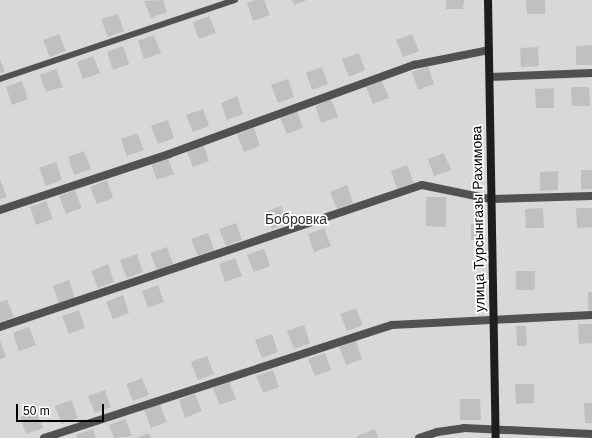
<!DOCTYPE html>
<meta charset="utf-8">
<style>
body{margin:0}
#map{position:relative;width:592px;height:438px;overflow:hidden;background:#fff;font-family:Helvetica,sans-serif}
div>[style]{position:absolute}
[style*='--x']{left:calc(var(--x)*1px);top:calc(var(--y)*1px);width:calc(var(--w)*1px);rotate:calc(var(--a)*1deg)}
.green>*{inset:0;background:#d8d8d8}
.building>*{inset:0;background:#c0c0c0}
.lane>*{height:6px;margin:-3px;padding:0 3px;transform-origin:3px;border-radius:3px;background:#515151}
.street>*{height:8px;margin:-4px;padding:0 4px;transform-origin:4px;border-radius:4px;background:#515151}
.secondary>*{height:8px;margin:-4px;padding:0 4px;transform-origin:4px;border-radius:4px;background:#1e1e1e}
span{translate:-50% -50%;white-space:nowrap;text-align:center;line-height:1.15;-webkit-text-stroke:3.5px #fff;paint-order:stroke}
.park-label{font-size:14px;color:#2f2f2f}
.street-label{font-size:14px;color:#000}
.scale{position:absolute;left:16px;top:404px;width:88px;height:18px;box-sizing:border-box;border:2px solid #000;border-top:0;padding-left:5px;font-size:12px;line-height:14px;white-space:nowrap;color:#000;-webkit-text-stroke:3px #fff;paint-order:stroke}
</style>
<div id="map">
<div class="green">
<div style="clip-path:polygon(0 0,592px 0,592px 438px,0 438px)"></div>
</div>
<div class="building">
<div style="clip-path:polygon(163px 0,167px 12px,151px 18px,144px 1px)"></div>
<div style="clip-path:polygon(255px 0,264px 0,270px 15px,253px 21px,247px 3px)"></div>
<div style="clip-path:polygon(292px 0,307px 0,294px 5px)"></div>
<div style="clip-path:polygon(446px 0,464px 0,463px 9px,446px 9px)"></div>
<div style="clip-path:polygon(526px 0,545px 0,545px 14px,527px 14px)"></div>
<div style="clip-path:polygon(118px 14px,124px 31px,108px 37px,101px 19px)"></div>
<div style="clip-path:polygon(209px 16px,216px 33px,199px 39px,193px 22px)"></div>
<div style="clip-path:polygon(59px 34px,66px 51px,50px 57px,43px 40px)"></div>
<div style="clip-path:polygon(412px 34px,419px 51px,403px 57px,396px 40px)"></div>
<div style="clip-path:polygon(154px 35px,161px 53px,144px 59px,138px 41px)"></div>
<div style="clip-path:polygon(592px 45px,592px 65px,576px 65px,576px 46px)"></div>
<div style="clip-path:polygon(123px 46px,129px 64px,113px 70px,107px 52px)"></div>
<div style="clip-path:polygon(538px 47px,539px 66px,521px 67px,520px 48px)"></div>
<div style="clip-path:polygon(359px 53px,365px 70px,349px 77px,342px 59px)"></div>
<div style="clip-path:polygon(93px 56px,100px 73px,83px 79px,77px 62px)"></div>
<div style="clip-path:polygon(0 59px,5px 72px,0 73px)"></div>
<div style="clip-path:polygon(428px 66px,434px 84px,418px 90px,412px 72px)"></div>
<div style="clip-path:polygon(322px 67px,328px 84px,312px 90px,306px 73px)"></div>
<div style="clip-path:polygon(56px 69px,63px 87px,46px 92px,40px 75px)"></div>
<div style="clip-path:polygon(288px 79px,294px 97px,278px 103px,271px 85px)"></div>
<div style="clip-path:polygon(22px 81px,28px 99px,12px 105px,6px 87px)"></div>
<div style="clip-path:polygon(382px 81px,389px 98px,373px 104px,366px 87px)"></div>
<div style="clip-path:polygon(571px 87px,589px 87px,590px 106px,572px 106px)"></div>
<div style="clip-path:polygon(554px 88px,554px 108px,536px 108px,535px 89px)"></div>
<div style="clip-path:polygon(237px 96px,243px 114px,227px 120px,221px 103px)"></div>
<div style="clip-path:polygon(331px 99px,338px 117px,321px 123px,315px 106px)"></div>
<div style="clip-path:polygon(203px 109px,209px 126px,193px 132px,186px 115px)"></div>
<div style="clip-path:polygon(297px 110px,303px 128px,287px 134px,280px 117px)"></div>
<div style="clip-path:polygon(168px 120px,174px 138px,158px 144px,151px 126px)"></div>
<div style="clip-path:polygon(254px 128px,260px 146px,244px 152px,237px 134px)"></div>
<div style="clip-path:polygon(137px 133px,144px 150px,127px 156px,121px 139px)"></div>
<div style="clip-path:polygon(203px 143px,209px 161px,193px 167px,186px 149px)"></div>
<div style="clip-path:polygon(84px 151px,91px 169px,74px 175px,68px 157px)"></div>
<div style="clip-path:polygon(444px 153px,451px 170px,434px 176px,428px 159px)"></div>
<div style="clip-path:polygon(167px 156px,174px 174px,157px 180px,151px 163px)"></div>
<div style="clip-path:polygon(56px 162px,62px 180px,46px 186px,39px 168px)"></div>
<div style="clip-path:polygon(407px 165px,414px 183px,397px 189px,391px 171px)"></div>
<div style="clip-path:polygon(581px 170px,592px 170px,592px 189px,581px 189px)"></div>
<div style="clip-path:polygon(558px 171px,558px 190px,540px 191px,540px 172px)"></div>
<div style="clip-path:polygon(0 179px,7px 197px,0 199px)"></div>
<div style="clip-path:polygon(107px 180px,113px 198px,97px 204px,90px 187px)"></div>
<div style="clip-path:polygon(347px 185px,353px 203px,337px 209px,330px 192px)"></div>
<div style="clip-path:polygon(75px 190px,82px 208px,66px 214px,59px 196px)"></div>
<div style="clip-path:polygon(426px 197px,446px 197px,446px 227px,426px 226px)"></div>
<div style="clip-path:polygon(46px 201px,53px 219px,36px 225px,30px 207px)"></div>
<div style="clip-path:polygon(281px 206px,288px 223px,272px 229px,265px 212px)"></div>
<div style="clip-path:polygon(543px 208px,544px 228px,526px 228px,525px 209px)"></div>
<div style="clip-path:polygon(576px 208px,592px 208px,592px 227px,577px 228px)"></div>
<div style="clip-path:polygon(236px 223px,242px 240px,226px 246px,219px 229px)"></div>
<div style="clip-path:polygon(471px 224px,483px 224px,483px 240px,471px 240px)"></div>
<div style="clip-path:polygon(324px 228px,331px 246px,314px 252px,308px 234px)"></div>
<div style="clip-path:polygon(208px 233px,214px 250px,198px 256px,191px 239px)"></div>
<div style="clip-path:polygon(167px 247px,173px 264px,157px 270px,150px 253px)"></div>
<div style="clip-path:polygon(264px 249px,270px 266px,254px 272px,247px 255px)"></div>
<div style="clip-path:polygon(137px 254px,143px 272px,127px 278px,120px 260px)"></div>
<div style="clip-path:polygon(235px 258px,242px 276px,225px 282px,219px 264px)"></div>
<div style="clip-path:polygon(108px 264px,114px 282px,98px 288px,91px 271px)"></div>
<div style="clip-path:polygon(516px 271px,535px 271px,535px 290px,516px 290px)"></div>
<div style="clip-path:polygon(69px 280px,75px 298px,59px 304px,53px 286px)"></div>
<div style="clip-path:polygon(158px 285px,164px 302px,148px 308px,142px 291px)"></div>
<div style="clip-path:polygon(588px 292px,592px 292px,592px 311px,588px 311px)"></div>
<div style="clip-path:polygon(123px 295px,129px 313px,113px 319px,106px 302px)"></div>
<div style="clip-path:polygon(7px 300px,14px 317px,0 322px,0 302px)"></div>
<div style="clip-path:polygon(356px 308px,363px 325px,347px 331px,340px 314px)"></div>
<div style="clip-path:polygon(79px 310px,85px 328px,69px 334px,62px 316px)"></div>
<div style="clip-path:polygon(578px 324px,592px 324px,592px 343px,579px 344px)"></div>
<div style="clip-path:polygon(304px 325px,310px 343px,294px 349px,287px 331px)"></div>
<div style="clip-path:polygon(516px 326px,526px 326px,527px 346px,517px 346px)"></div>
<div style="clip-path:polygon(29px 327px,36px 345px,19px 351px,13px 333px)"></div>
<div style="clip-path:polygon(272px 334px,278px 352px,262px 358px,255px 340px)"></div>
<div style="clip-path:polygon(0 341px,6px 357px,0 359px)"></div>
<div style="clip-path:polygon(356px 341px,362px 359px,346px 365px,339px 347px)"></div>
<div style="clip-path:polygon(325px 353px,331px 370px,315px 376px,308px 359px)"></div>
<div style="clip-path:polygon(207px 356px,214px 374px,198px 380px,191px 362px)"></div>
<div style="clip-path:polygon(273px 370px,279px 387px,263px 393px,256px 376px)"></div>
<div style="clip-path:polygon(142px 378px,149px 395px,133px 401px,126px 384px)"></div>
<div style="clip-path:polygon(229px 382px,236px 399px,220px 405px,213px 388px)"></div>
<div style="clip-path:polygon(515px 384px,534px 384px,534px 403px,516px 404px)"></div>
<div style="clip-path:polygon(105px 390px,111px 407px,95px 413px,88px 396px)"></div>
<div style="clip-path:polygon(195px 394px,202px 411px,185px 418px,179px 400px)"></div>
<div style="clip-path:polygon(460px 399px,480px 399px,481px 420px,460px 420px)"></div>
<div style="clip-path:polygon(71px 400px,78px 418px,62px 424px,55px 406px)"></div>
<div style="clip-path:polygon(584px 403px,592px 403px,592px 423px,585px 423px)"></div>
<div style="clip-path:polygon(160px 404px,167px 422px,151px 428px,144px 410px)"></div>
<div style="clip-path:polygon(36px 411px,43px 428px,26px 434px,20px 417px)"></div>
<div style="clip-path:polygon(125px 419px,132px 436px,114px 438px,109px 425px)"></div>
<div style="clip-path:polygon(93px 429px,96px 438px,77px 438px,76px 435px)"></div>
<div style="clip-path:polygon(375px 429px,378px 438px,358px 438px,357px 436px)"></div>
<div style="clip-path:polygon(149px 433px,151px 438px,136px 438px)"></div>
</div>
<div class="lane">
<div style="--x:0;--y:79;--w:248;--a:-18.6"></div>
</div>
<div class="street">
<div style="--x:490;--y:77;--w:102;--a:-2.2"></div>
<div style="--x:0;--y:210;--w:178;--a:-18.3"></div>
<div style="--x:169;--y:154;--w:261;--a:-20"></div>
<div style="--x:414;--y:65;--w:76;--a:-11.3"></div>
<div style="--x:0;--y:327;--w:445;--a:-18.6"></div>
<div style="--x:422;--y:185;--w:69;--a:11.6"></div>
<div style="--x:490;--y:199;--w:102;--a:-1.7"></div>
<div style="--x:44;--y:438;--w:366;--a:-18"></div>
<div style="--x:392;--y:325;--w:200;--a:-2.9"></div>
<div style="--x:419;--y:438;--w:19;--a:-18"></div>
<div style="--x:437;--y:432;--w:27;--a:-8"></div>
<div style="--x:464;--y:428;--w:128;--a:2.7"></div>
</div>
<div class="secondary">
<div style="--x:488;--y:0;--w:438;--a:89"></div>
</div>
<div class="park-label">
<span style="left:296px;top:219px">Бобровка</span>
</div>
<div class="street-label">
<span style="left:478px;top:219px;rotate:-91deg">улица Турсынгазы Рахимова</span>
</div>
<div class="scale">50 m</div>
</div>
